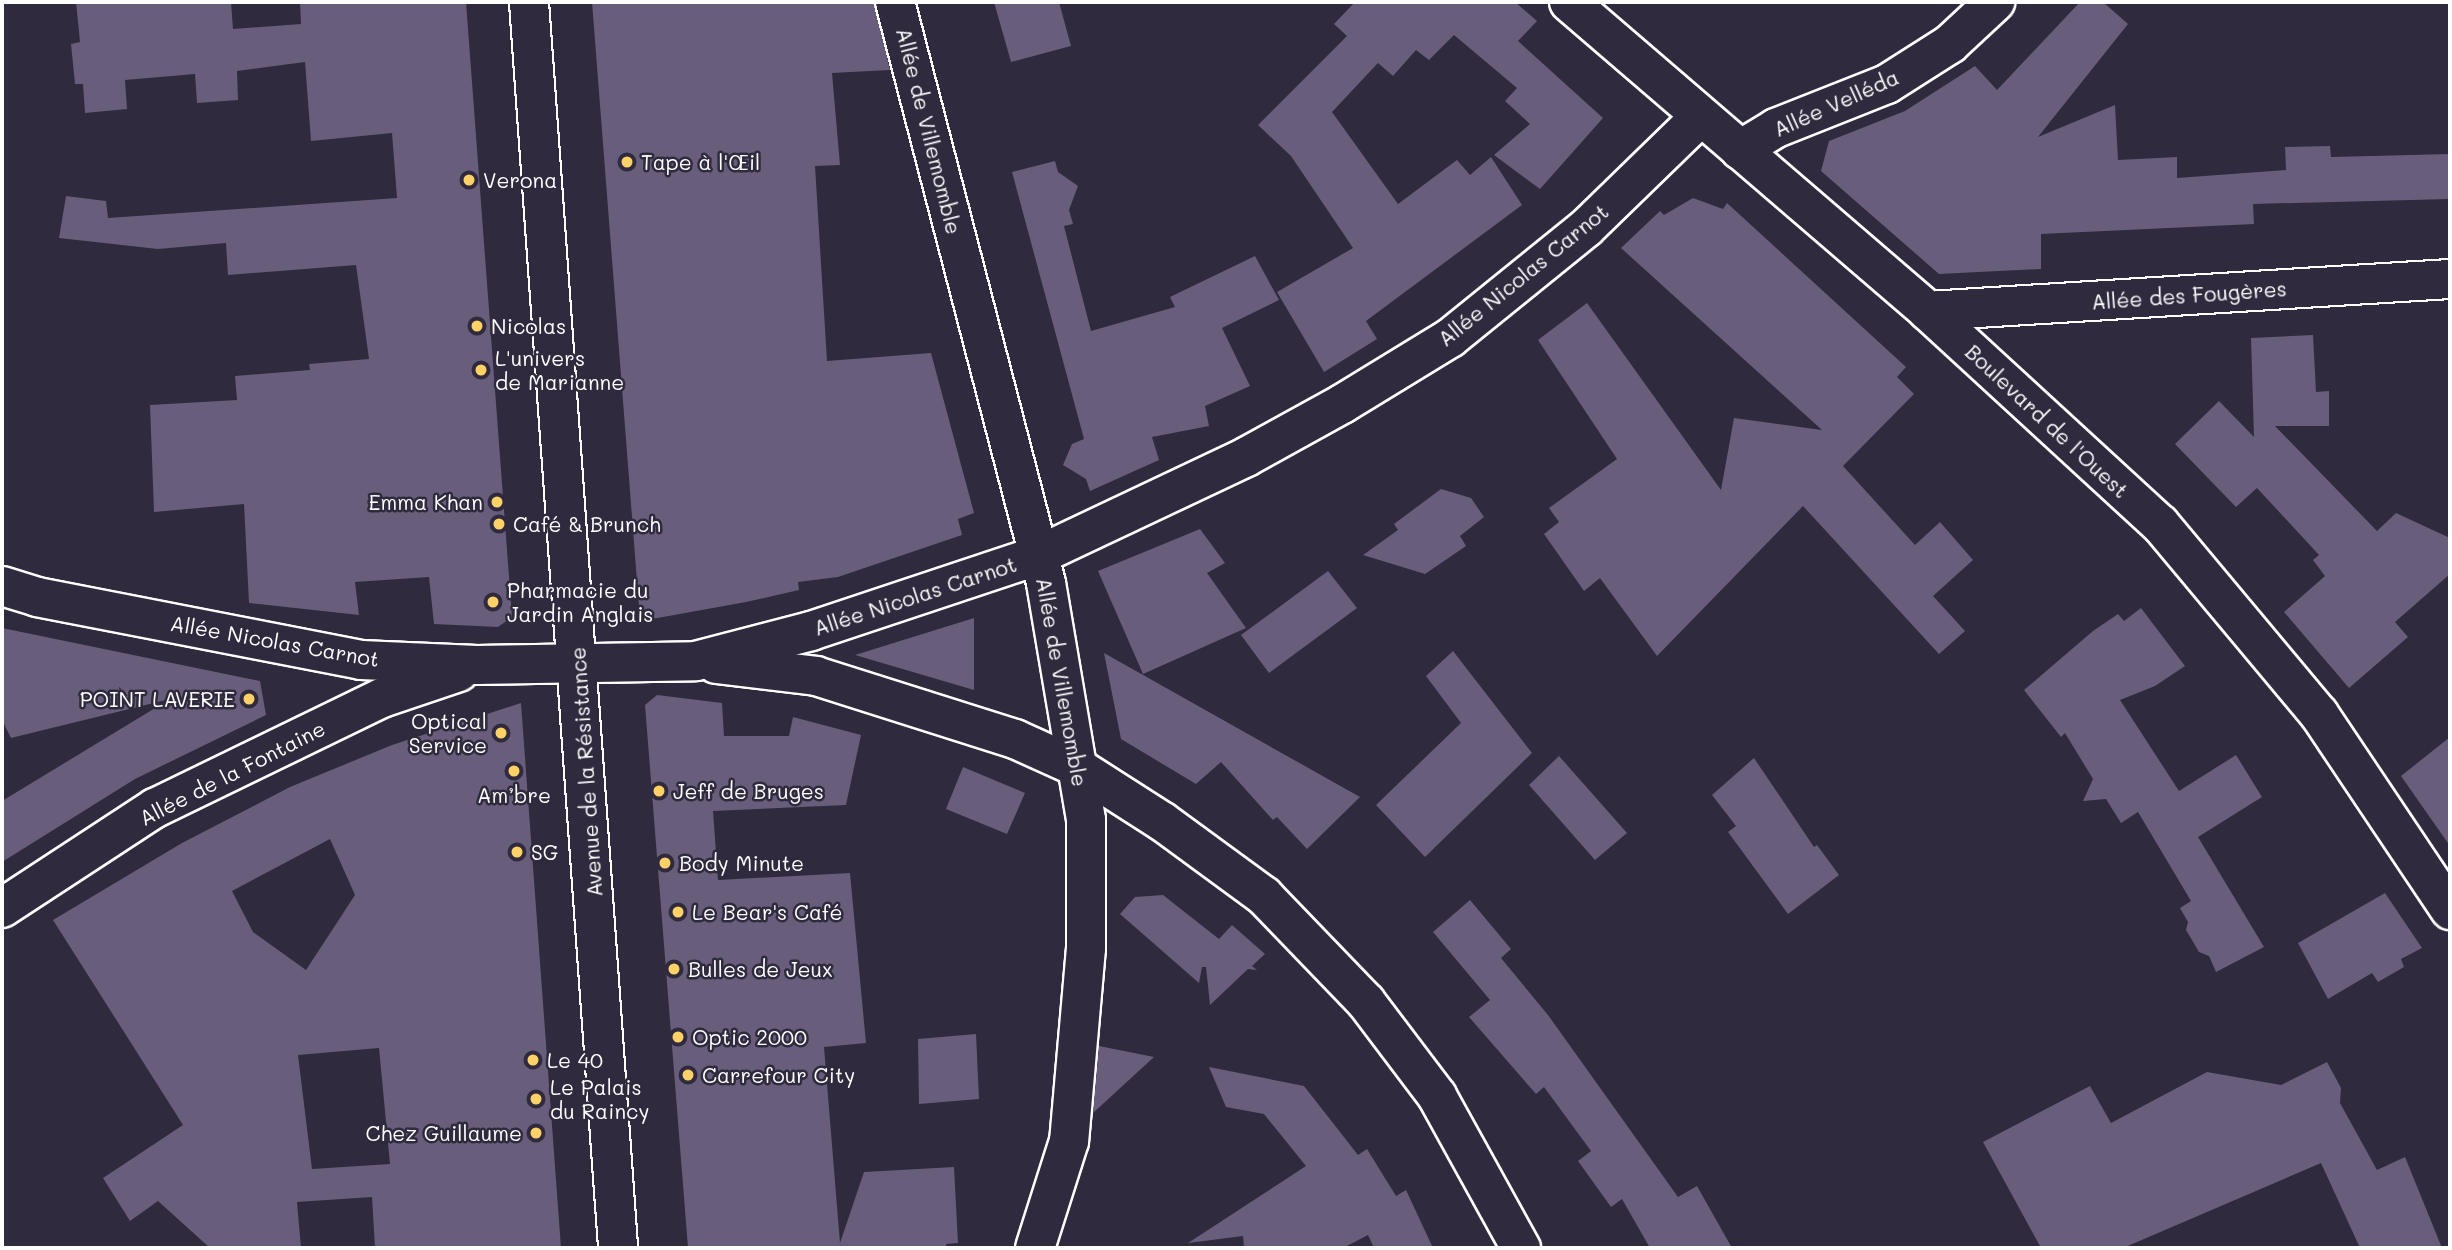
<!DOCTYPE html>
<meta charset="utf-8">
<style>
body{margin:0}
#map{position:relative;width:2452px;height:1250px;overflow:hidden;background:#2f2a3d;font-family:Mali,sans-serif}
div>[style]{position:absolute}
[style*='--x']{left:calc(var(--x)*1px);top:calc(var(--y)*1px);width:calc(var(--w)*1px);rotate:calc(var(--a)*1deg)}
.building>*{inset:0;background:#685d7a}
.roads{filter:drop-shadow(2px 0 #fff) drop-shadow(-2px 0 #fff) drop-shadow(0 2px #fff) drop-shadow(0 -2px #fff)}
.street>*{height:38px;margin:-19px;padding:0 19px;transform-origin:19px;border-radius:19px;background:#2f2a3d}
.secondary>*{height:38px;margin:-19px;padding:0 19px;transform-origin:19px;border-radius:19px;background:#2f2a3d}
.dots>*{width:19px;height:19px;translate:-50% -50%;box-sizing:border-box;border:4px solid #2f2a3d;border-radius:50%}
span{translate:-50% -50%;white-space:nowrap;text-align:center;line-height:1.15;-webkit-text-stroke:5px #2f2a3d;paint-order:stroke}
.street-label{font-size:21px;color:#fff}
.poi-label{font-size:21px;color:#fff}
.left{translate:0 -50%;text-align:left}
.right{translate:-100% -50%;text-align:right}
.frame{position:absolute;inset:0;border:4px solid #fff;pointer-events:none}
</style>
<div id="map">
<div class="building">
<div style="clip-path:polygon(76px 2px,231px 2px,233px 29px,301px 24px,300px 2px,466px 2px,512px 617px,498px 627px,434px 624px,429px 577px,355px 582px,359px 615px,249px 603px,244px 504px,154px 512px,150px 405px,237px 400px,235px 376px,310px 370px,309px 364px,369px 359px,356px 265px,228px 275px,226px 243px,158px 249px,59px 238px,66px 196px,106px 201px,108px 218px,397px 198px,392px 133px,311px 141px,305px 62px,237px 71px,238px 100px,197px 103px,195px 74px,125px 80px,127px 109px,85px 113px,83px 84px,75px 84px,71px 44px,80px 42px)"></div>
<div style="clip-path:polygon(592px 2px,874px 2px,890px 70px,832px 73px,840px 165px,815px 166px,827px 361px,931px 353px,974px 513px,958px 519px,962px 535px,838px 577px,798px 582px,799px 590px,746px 602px,652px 619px,639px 607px)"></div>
<div style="clip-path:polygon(994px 2px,1059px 2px,1071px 46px,1011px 62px)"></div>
<div style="clip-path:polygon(1355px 2px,1515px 2px,1537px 21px,1518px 41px,1603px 118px,1540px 189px,1494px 155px,1530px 124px,1505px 101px,1517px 88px,1454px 35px,1429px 60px,1416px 50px,1393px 76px,1378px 63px,1332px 112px,1398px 204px,1457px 160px,1470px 175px,1491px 157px,1522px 205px,1366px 321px,1377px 339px,1324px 372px,1277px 292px,1353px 248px,1291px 156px,1258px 125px,1347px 36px,1334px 24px)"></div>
<div style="clip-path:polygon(2080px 2px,2103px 2px,2128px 24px,2038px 137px,2115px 105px,2118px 160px,2177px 157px,2177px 178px,2286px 170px,2285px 147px,2330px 146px,2331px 157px,2450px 154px,2450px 199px,2253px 204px,2254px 224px,2041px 234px,2041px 269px,1939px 274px,1821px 171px,1829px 141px,1905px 111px,1975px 66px,1997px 90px)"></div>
<div style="clip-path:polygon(1055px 161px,1058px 172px,1078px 186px,1069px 210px,1073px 224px,1064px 226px,1091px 331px,1175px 307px,1170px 297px,1255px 256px,1279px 300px,1222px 328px,1250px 386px,1205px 406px,1209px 426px,1152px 437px,1159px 460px,1090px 491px,1086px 479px,1063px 465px,1072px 444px,1084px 439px,1012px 172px)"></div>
<div style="clip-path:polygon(1693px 198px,1723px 209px,1727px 203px,1906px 367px,1897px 377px,1914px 394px,1843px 466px,1915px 545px,1940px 522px,1973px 560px,1933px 596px,1965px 631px,1939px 654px,1803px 506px,1657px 656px,1600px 578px,1584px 591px,1544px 534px,1559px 522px,1549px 508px,1617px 459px,1538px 340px,1587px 303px,1721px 490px,1734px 418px,1822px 430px,1621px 248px,1660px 211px,1664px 215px)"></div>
<div style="clip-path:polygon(2313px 335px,2316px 392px,2329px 391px,2329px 426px,2275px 426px,2377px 531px,2396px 513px,2450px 538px,2450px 574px,2395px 622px,2408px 637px,2349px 688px,2284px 612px,2325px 576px,2313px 560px,2319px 555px,2257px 488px,2236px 507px,2175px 444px,2219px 401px,2254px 437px,2251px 338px)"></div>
<div style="clip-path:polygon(1441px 489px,1471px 498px,1484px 517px,1460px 536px,1466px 546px,1425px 574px,1363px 555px,1398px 530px,1394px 524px)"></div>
<div style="clip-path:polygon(1200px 529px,1225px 563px,1207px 573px,1246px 628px,1143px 674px,1098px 571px)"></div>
<div style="clip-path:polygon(1328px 571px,1357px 608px,1269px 673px,1241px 635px)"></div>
<div style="clip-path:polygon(2141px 608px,2185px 666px,2155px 686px,2120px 700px,2179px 791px,2236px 755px,2262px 797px,2198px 837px,2264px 947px,2216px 972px,2209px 956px,2199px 952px,2186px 930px,2188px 922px,2180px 908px,2191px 901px,2138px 812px,2121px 823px,2106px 799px,2083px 801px,2093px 779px,2065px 733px,2061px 737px,2024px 690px,2093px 631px,2118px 614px,2124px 621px)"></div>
<div style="clip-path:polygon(974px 618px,974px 690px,855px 655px)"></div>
<div style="clip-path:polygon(2px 628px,260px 681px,266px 715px,135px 779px,2px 862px,2px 801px,170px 699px,11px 738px,2px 720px)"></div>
<div style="clip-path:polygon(1453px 651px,1532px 753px,1425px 857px,1376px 805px,1461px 723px,1426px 676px)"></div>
<div style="clip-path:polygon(1104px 653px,1360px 797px,1307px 849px,1277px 817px,1273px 820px,1221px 762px,1196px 784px,1121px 739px)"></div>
<div style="clip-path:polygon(657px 695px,722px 703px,724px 736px,789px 736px,793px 717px,861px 735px,846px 805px,713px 811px,718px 880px,850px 873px,866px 1043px,824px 1047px,840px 1243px,864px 1172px,954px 1167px,958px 1243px,946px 1244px,947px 1248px,688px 1248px,645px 705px)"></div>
<div style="clip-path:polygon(evenodd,521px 703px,561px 1248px,375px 1248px,372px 1197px,297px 1202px,301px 1248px,210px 1248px,158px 1201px,130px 1221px,103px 1178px,183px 1125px,53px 920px,182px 843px,290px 787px,392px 745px,521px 703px,330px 839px,355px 895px,306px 970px,253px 932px,232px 891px,330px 839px,521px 703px,379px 1048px,390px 1164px,312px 1169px,298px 1055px,379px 1048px)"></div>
<div style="clip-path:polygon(2450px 737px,2450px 846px,2401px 776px)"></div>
<div style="clip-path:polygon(1559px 756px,1627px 833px,1595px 860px,1529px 785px)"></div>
<div style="clip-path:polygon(1754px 758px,1814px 847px,1817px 845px,1839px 875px,1788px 914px,1728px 832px,1736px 826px,1712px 795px)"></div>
<div style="clip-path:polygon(963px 767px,1025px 793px,1007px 834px,946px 809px)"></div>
<div style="clip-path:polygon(2385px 893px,2422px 948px,2401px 959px,2404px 967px,2378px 982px,2372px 973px,2328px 999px,2298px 943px)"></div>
<div style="clip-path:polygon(1163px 895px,1219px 939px,1232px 925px,1265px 954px,1252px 966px,1257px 970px,1248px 969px,1210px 1005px,1206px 967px,1202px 967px,1199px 983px,1120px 914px,1135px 897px)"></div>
<div style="clip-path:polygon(1470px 900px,1511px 949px,1501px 958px,1548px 1015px,1678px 1197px,1697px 1186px,1732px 1248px,1650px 1248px,1622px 1199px,1611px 1207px,1578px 1161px,1591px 1151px,1544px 1087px,1536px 1094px,1469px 1017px,1490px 1000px,1433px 932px)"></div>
<div style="clip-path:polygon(976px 1034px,979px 1099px,919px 1104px,918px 1039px)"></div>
<div style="clip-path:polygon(1099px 1046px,1154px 1057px,1093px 1113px)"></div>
<div style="clip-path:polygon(2327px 1062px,2341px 1088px,2340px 1103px,2377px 1170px,2405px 1157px,2442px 1248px,2360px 1248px,2321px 1163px,2123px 1248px,2041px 1248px,1983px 1142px,2090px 1086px,2111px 1123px,2207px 1072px,2281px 1085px)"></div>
<div style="clip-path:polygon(1209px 1067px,1304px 1086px,1358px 1155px,1367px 1149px,1396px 1196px,1406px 1190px,1433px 1248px,1374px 1248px,1368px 1235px,1343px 1248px,1244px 1248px,1243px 1236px,1188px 1243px,1306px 1166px,1264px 1114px,1226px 1107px)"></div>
</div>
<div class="roads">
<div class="street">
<div style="--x:895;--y:2;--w:600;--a:75.43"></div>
<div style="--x:1046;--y:583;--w:240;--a:80.4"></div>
<div style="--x:1086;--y:820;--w:128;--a:90"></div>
<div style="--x:1086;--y:948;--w:194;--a:95"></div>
<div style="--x:1069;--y:1141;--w:112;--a:107.6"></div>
<div style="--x:1740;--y:150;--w:42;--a:-31.4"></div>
<div style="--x:1776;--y:128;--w:119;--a:-21.6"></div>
<div style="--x:1887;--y:84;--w:75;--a:-32.4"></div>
<div style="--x:1950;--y:44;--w:62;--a:-43"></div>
<div style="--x:1928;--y:311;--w:523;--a:-3.51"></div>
<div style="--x:2;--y:586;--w:37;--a:17"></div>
<div style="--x:37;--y:597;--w:330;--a:11"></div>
<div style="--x:361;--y:660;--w:116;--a:2.5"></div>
<div style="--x:477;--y:665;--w:219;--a:-1"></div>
<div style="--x:696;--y:661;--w:119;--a:-14.6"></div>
<div style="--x:811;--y:631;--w:240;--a:-18.4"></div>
<div style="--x:1039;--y:555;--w:229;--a:-25.3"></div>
<div style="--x:1246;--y:457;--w:110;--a:-28.9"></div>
<div style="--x:1342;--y:404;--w:127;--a:-31.4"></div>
<div style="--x:1450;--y:338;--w:175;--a:-39"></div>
<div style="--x:1586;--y:228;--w:159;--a:-44.2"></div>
<div style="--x:716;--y:664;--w:101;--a:6.8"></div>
<div style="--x:816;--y:676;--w:209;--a:17.6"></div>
<div style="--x:1015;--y:739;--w:68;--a:24.3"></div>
<div style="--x:1077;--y:767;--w:102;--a:32.6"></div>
<div style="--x:1163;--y:822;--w:125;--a:36.2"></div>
<div style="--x:1264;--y:896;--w:147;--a:46.1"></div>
<div style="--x:1366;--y:1002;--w:118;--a:52.9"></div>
<div style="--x:1437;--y:1096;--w:174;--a:61.1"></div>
<div style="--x:2;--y:908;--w:183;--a:-33.2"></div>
<div style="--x:155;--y:808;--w:252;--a:-25.9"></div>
<div style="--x:382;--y:698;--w:81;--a:-18.7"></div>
</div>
<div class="secondary">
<div style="--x:529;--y:2;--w:1249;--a:85.91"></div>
<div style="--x:1569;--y:2;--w:474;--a:40.7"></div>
<div style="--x:1928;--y:311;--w:315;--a:42.6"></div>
<div style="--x:2160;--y:524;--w:248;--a:50.1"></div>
<div style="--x:2319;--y:714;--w:236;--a:56.2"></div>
</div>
</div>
<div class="dots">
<div style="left:627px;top:162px;background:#ffd166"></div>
<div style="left:469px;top:180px;background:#ffd166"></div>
<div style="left:477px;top:326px;background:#ffd166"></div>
<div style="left:481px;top:370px;background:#ffd166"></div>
<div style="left:497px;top:502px;background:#ffd166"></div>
<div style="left:499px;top:524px;background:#ffd166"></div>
<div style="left:493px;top:602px;background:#ffd166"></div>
<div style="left:249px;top:699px;background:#ffd166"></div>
<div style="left:501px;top:733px;background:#ffd166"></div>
<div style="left:514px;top:771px;background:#ffd166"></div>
<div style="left:659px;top:791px;background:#ffd166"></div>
<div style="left:517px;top:852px;background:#ffd166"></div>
<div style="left:665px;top:863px;background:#ffd166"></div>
<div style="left:678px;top:912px;background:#ffd166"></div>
<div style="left:674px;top:969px;background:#ffd166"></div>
<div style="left:678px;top:1037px;background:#ffd166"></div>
<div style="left:533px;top:1060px;background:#ffd166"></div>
<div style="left:688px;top:1075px;background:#ffd166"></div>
<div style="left:536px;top:1099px;background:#ffd166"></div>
<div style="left:536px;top:1133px;background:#ffd166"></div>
</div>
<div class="street-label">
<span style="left:1836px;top:103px;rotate:-24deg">Allée Velléda</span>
<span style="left:929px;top:131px;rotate:76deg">Allée de Villemomble</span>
<span style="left:1523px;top:275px;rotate:-39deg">Allée Nicolas Carnot</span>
<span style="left:2189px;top:295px;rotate:-4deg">Allée des Fougères</span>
<span style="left:2047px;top:421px;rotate:43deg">Boulevard de l'Ouest</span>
<span style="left:915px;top:596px;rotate:-18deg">Allée Nicolas Carnot</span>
<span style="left:275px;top:641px;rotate:10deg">Allée Nicolas Carnot</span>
<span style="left:1062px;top:682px;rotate:80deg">Allée de Villemomble</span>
<span style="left:586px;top:772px;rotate:-94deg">Avenue de la Résistance</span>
<span style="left:232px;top:773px;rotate:-27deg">Allée de la Fontaine</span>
</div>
<div class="poi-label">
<span class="left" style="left:641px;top:162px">Tape à l'Œil</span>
<span class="left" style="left:483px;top:180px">Verona</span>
<span class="left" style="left:491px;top:326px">Nicolas</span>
<span class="left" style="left:495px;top:370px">L'univers<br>de Marianne</span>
<span class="right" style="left:483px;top:502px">Emma Khan</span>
<span class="left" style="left:513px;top:524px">Café &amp; Brunch</span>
<span class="left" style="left:507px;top:602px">Pharmacie du<br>Jardin Anglais</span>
<span class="right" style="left:235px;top:699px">POINT LAVERIE</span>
<span class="right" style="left:487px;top:733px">Optical<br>Service</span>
<span class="left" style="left:673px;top:791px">Jeff de Bruges</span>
<span style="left:514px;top:795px">Am’bre</span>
<span class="left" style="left:531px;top:852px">SG</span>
<span class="left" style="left:679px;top:863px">Body Minute</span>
<span class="left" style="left:692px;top:912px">Le Bear's Café</span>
<span class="left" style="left:688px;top:969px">Bulles de Jeux</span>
<span class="left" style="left:692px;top:1037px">Optic 2000</span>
<span class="left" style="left:547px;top:1060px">Le 40</span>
<span class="left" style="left:702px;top:1075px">Carrefour City</span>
<span class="left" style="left:550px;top:1099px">Le Palais<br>du Raincy</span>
<span class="right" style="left:522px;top:1133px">Chez Guillaume</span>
</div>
<div class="frame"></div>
</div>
